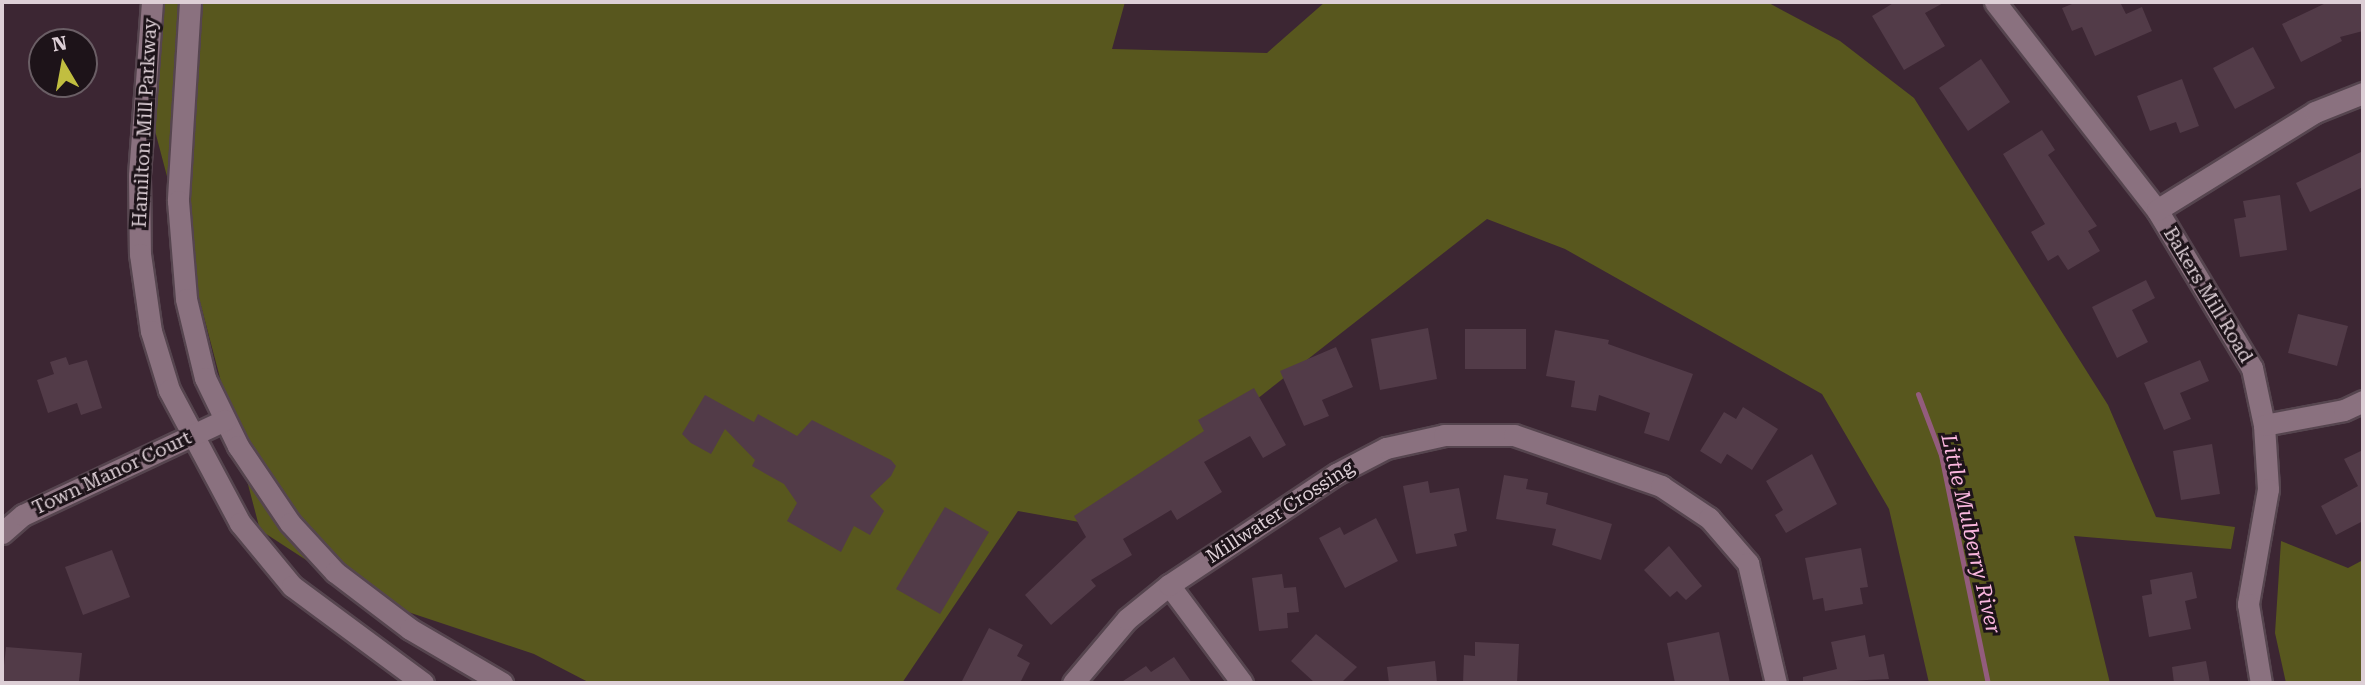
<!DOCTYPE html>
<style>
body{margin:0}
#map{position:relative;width:2365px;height:685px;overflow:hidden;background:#3c2633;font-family:"Roboto Serif",serif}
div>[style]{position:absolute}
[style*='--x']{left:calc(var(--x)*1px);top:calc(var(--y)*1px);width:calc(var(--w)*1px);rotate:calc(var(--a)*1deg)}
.green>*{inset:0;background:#58571e}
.stream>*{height:5px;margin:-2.5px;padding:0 2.5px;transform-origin:2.5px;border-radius:2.5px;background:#935c7d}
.building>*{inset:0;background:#523b48}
.roads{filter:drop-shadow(2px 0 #56454f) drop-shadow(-2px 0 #56454f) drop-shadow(0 2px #56454f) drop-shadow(0 -2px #56454f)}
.minor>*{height:21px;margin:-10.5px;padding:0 10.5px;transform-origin:10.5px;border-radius:10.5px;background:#8a717f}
span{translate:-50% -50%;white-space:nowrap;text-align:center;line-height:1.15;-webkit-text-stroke:6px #1d1319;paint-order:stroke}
.street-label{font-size:19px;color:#ddcfd6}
.water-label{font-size:21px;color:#fab6de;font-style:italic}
.frame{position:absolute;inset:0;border:4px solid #ddcfd6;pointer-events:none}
.north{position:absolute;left:28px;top:28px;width:70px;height:70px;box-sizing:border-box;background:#1d1319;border:2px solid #6a5e65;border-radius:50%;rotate:350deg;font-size:19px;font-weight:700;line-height:28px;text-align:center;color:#ddcfd6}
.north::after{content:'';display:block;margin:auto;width:24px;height:32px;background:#c1be40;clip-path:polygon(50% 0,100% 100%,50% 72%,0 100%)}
</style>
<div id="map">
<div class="green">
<div style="clip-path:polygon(165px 2px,1125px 2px,1112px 49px,1267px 53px,1325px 2px,1767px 2px,1840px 41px,1914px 98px,2108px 405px,2156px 517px,2235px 527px,2231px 549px,2074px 536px,2110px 683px,1929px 683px,1889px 509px,1822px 394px,1565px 249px,1487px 219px,1096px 525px,1018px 511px,902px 683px,590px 683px,534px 654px,363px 597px,260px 530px,149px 108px)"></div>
<div style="clip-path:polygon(2281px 541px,2348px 568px,2363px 560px,2363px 683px,2286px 683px,2275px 633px)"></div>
</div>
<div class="stream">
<div style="--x:1918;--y:394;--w:65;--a:69.3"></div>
<div style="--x:1941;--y:455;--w:233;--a:78.4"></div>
</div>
<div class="building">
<div style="clip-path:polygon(1895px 2px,1945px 2px,1925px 13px,1945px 46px,1904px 70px,1872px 16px)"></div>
<div style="clip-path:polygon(2077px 2px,2120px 2px,2126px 14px,2142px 7px,2152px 31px,2095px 56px,2082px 27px,2072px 31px,2062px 8px)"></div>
<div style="clip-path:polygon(2328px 2px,2363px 2px,2363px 31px,2340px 37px,2342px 41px,2301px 62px,2282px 24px)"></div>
<div style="clip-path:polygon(2253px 47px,2275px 88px,2235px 109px,2213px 68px)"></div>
<div style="clip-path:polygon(1981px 59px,2010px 102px,1968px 131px,1939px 88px)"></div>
<div style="clip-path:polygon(2182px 79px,2199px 126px,2180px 133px,2176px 122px,2150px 131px,2137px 96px)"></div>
<div style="clip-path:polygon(2042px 130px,2055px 150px,2048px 155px,2097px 226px,2088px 231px,2100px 251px,2068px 270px,2058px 255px,2048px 261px,2031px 232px,2045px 224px,2003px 154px)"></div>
<div style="clip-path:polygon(2363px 151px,2363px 187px,2310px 212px,2296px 183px)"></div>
<div style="clip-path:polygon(2280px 195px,2287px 250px,2240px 257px,2234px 219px,2246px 217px,2243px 201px)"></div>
<div style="clip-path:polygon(2146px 280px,2155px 298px,2132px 310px,2148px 342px,2117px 358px,2092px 307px)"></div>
<div style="clip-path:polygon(2298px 314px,2348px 326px,2337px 366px,2288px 353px)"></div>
<div style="clip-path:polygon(1428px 328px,1437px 379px,1380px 390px,1371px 339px)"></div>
<div style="clip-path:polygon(1465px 329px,1526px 329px,1526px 369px,1465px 369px)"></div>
<div style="clip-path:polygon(1555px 330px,1609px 340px,1608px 344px,1693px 374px,1669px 441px,1644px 433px,1650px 413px,1599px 395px,1596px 411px,1571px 407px,1575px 381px,1546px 376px)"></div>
<div style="clip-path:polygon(1336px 347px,1353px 387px,1322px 400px,1329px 416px,1304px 426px,1280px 371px)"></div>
<div style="clip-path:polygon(66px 357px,69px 365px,87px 360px,102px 408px,81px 415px,77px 403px,48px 413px,37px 380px,54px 374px,50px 362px)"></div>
<div style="clip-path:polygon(2200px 360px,2209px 381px,2180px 393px,2191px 419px,2164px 430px,2144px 383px)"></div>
<div style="clip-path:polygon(1254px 388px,1286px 445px,1263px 458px,1250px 436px,1204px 462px,1222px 492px,1177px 520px,1171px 510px,1123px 539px,1132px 555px,1091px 580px,1096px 586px,1051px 625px,1025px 595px,1086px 537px,1074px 516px,1204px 431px,1198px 420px)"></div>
<div style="clip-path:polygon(705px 395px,754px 422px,758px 414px,797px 436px,812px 420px,891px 460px,896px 466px,891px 476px,870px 496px,884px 511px,870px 535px,854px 526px,841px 552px,787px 521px,797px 503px,784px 484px,752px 466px,755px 460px,725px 429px,711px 454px,691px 443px,682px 434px)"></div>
<div style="clip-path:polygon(1743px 407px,1778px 429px,1752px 470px,1727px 454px,1721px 464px,1700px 451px,1724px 412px,1736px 419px)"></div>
<div style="clip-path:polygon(2212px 444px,2220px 494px,2181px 500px,2173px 451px)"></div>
<div style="clip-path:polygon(2363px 450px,2363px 521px,2336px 535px,2321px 506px,2358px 486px,2344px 459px)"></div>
<div style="clip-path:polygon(1812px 454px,1837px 504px,1786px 533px,1775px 515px,1783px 510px,1766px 481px)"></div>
<div style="clip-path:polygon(1504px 475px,1528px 479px,1526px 489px,1548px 493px,1546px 504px,1612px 524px,1601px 560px,1552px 545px,1556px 529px,1496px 519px)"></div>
<div style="clip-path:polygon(1428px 481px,1430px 493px,1459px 488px,1467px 531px,1454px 534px,1457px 546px,1416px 554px,1403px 486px)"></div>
<div style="clip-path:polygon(945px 507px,989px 532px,940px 614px,896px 589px)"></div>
<div style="clip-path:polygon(1376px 518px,1398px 561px,1345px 588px,1319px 538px,1340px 527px,1344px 535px)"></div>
<div style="clip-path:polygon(1669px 546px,1702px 586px,1686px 600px,1677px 591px,1670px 597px,1644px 570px)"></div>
<div style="clip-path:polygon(1861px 548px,1868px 587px,1860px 588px,1863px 604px,1825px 611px,1823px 598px,1813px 600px,1805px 558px)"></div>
<div style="clip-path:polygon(112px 550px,130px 597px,83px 615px,65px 567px)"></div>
<div style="clip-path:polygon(2192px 572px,2197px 598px,2185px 601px,2191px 629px,2149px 637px,2142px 596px,2152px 594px,2150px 580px)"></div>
<div style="clip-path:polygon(1282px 574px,1284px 588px,1296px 587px,1299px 612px,1287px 613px,1288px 628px,1259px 631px,1252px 578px)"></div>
<div style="clip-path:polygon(989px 628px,1023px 645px,1017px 656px,1030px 663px,1020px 683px,961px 683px)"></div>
<div style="clip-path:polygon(1719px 632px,1730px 683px,1675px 683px,1667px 643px)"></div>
<div style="clip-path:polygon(1316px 634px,1357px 667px,1341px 683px,1315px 683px,1291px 661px)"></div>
<div style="clip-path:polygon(1865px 635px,1869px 657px,1884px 654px,1889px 679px,1803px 683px,1803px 677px,1837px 669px,1831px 642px)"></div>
<div style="clip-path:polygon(1475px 642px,1519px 644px,1517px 683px,1463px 683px,1464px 655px,1475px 656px)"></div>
<div style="clip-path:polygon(6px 647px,82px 653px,79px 681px,2px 683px)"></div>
<div style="clip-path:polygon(1174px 657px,1192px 683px,1120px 683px,1146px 666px,1151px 672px)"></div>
<div style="clip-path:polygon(1435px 661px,1437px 683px,1389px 683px,1387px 667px)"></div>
<div style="clip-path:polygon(2206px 661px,2210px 683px,2174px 683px,2172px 667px)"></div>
</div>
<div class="roads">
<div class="minor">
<div style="--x:152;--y:2;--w:174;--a:94.3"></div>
<div style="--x:139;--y:176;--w:78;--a:89.3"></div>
<div style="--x:140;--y:254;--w:78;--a:81.9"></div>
<div style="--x:151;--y:331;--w:62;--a:73"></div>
<div style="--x:169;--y:390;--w:151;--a:61.9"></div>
<div style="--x:240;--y:523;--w:82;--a:50.5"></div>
<div style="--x:292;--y:586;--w:163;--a:36.5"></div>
<div style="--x:190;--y:2;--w:199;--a:93.5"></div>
<div style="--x:178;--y:201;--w:98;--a:85.3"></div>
<div style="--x:186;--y:299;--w:81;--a:76.5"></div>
<div style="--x:205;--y:378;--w:76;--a:64.1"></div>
<div style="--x:238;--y:446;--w:93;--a:56"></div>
<div style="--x:290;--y:523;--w:67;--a:47.4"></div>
<div style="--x:335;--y:572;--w:94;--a:37.2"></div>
<div style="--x:410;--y:629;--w:107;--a:30.4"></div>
<div style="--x:1995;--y:2;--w:264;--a:52.1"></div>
<div style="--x:2157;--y:210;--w:184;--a:59"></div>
<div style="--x:2252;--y:368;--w:58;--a:78.1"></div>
<div style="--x:2264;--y:425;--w:64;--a:86.4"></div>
<div style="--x:2268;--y:489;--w:117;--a:99.9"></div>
<div style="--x:2248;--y:604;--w:80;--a:80.7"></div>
<div style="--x:2157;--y:210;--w:186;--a:-31.8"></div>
<div style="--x:2315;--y:112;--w:52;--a:-21.6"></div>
<div style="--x:2264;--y:425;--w:81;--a:-10.6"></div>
<div style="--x:2344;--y:410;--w:21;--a:-25"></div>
<div style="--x:2;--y:533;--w:28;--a:-41"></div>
<div style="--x:23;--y:515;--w:223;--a:-25.2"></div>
<div style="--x:1169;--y:585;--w:122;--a:53.3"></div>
<div style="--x:1073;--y:683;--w:84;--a:-49.8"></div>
<div style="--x:1127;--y:619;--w:54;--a:-39"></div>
<div style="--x:1169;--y:585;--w:201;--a:-33.6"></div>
<div style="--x:1336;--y:474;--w:56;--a:-27.5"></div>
<div style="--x:1386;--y:448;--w:59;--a:-12.6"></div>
<div style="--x:1444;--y:435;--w:70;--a:0"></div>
<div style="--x:1514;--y:435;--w:156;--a:19.1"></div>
<div style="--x:1661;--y:486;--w:58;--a:33.7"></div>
<div style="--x:1709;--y:518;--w:60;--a:49.1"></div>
<div style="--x:1748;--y:563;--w:123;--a:76.9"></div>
</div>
</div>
<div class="street-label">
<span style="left:145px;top:123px;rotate:-87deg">Hamilton Mill Parkway</span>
<span style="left:2208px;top:295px;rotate:59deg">Bakers Mill Road</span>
<span style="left:112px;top:473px;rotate:-25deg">Town Manor Court</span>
<span style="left:1280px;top:512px;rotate:-33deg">Millwater Crossing</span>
</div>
<div class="water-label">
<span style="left:1971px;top:534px;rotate:77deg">Little Mulberry River</span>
</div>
<div class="frame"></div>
<div class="north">N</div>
</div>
